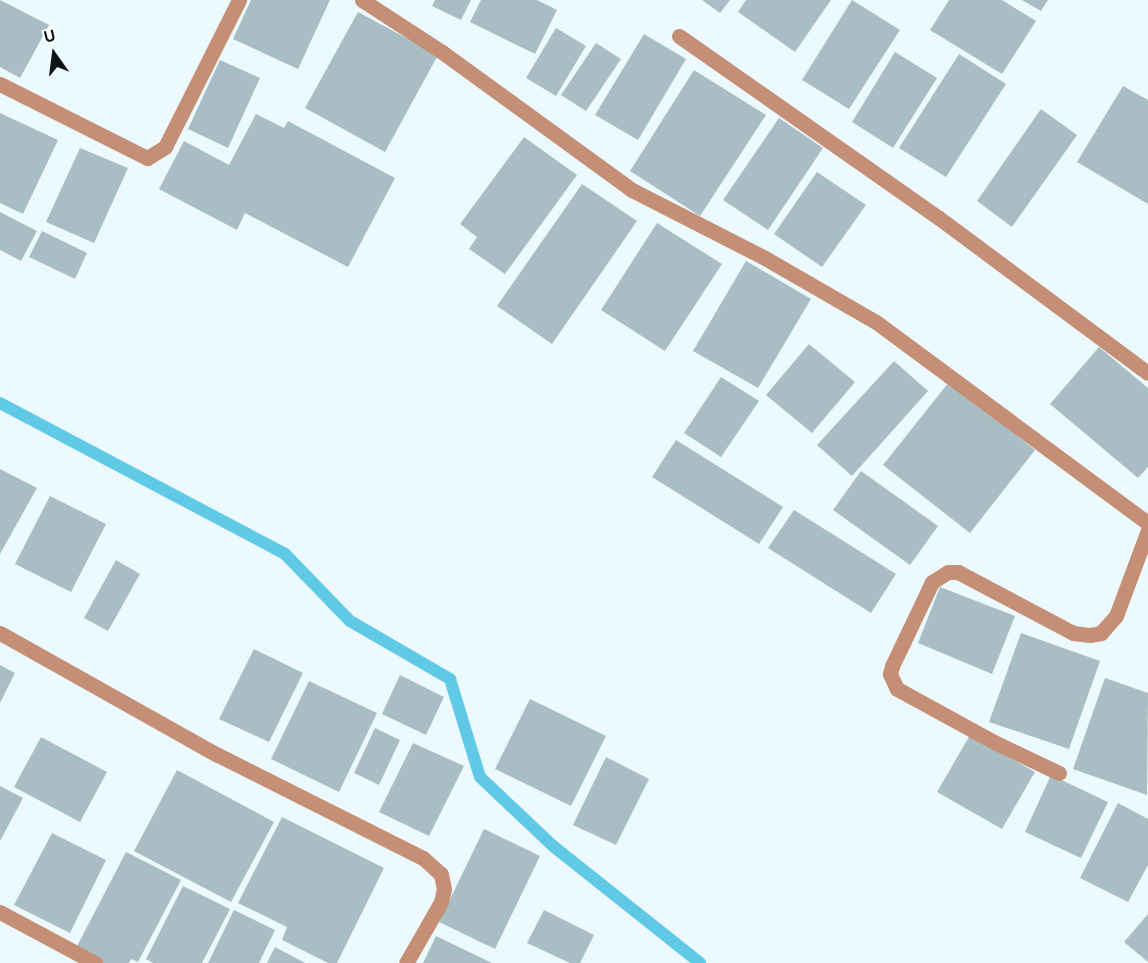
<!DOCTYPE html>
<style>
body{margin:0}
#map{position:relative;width:1148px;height:963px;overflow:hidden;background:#ecf9fe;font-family:Figtree,sans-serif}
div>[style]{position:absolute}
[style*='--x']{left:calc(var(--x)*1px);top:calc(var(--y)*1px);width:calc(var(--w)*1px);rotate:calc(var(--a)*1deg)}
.stream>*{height:12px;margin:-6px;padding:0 6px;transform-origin:6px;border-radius:6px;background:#60c9e6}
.building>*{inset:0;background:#a8bec4}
.street>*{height:15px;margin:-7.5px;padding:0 7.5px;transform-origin:7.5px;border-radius:7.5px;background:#c48f75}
span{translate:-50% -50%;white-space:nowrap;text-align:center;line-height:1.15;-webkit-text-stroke:4.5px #fff;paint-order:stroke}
.north{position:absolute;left:24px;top:24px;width:60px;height:60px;-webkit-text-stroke:4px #fff;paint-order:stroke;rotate:346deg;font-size:16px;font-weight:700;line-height:24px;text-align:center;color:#0d1417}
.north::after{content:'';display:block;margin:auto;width:21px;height:27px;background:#0d1417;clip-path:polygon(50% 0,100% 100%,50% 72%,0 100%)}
</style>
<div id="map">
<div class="stream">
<div style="--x:0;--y:403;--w:323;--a:27.9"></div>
<div style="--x:285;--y:554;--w:93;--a:45.9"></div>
<div style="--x:350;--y:621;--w:116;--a:30.1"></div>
<div style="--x:450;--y:679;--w:102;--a:73"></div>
<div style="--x:480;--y:777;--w:100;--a:43.4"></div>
<div style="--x:553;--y:846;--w:188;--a:38.5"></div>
</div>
<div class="building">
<div style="clip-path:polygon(0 0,49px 25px,20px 78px,0 67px)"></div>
<div style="clip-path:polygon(251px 0,330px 0,298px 69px,233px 39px)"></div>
<div style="clip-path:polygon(435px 0,471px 0,461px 20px,432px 6px)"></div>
<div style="clip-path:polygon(481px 0,537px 0,557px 10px,535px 54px,470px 22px)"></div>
<div style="clip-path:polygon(702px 0,730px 0,720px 13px)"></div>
<div style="clip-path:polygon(746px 0,831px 0,795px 52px,738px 12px)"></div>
<div style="clip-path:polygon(852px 0,900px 30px,849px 109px,802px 80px)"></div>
<div style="clip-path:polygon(949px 0,1002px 0,1036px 21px,1002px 74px,930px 30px)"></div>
<div style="clip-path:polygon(1022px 0,1048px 0,1041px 11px)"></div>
<div style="clip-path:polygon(358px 12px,438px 55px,385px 152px,305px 108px)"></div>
<div style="clip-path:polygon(556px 28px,586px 46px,556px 96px,526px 78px)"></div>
<div style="clip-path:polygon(644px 34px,686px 59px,638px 140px,595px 115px)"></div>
<div style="clip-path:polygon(596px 43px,621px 59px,586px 111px,561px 95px)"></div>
<div style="clip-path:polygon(895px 52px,937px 78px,893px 148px,852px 122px)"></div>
<div style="clip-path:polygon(959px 54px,1006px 84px,946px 177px,899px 148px)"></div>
<div style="clip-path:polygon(220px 60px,260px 78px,228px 148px,188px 129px)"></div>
<div style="clip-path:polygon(694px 70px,766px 115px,700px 216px,630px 171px)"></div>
<div style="clip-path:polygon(1123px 86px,1148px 100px,1148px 204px,1077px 162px)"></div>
<div style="clip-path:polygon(1041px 109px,1077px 135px,1012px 227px,977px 201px)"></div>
<div style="clip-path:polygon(0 113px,58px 140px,23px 214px,0 203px)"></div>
<div style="clip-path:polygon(256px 114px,284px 128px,288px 121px,395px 178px,348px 267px,245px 213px,237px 230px,159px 189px,184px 141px,229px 165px)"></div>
<div style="clip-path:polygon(779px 118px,823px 148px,768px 230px,723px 200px)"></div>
<div style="clip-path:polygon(524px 137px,577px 175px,505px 274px,469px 249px,477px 237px,460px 224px)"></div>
<div style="clip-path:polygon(80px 148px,128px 168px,94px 243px,46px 222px)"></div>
<div style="clip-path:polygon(817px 172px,866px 205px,822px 267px,774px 234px)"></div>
<div style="clip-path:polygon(582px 184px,637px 221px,552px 344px,497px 306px)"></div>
<div style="clip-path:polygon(0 212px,37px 231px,21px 261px,0 250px)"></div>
<div style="clip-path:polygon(657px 223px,722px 264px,665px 351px,601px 310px)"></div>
<div style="clip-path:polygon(42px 231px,87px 253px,75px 279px,29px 257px)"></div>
<div style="clip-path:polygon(746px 261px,811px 299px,758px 388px,693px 351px)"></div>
<div style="clip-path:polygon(809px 344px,855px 382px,812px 433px,766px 395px)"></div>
<div style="clip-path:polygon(1099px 347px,1148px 388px,1148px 467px,1138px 478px,1050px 404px)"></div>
<div style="clip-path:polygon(894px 361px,928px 391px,852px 476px,817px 445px)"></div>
<div style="clip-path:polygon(721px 377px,759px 401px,721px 457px,684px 433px)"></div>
<div style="clip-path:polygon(949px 382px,1035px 450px,970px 533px,883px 465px)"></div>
<div style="clip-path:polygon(676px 440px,783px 507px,759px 544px,652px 477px)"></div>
<div style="clip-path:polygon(0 469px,37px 488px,0 554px)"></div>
<div style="clip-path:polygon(861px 471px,938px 526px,910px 565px,833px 510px)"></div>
<div style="clip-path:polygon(50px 496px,106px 524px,71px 592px,15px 564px)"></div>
<div style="clip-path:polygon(794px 510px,896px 574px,871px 613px,768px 548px)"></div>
<div style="clip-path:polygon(116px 560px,140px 574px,108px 631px,84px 618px)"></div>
<div style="clip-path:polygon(940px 587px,1015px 616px,992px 674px,918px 643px)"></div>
<div style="clip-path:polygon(1021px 633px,1100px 661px,1069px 749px,989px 722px)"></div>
<div style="clip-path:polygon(254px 649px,303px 673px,269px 742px,219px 719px)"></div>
<div style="clip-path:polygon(0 665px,15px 673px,0 703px)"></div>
<div style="clip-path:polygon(400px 675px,444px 697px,426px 735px,382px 714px)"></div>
<div style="clip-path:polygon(1105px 678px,1148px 693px,1147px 795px,1073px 769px)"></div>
<div style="clip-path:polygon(309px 681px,377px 713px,339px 792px,271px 759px)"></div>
<div style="clip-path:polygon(530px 699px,606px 736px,571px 806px,495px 769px)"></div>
<div style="clip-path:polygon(375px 728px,400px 740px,379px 785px,354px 773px)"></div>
<div style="clip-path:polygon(970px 735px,1035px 772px,1002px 829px,937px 792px)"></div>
<div style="clip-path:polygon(41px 737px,107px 772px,80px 822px,14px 787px)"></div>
<div style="clip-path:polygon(413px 743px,464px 766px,429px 836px,379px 812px)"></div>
<div style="clip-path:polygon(606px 757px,649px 779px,616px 845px,573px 825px)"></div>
<div style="clip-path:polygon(177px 770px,274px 822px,231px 902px,134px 851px)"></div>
<div style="clip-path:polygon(1051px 775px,1108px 802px,1081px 858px,1025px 832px)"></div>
<div style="clip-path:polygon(0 786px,23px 798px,0 841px)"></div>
<div style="clip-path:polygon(1118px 803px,1148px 819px,1148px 865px,1128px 902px,1080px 878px)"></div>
<div style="clip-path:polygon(282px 817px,384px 868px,337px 963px,328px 963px,282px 940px,287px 927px,238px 903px)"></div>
<div style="clip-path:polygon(484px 829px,540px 856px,495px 949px,439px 922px)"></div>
<div style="clip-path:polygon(52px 833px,106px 860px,70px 933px,14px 905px)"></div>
<div style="clip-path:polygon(126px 852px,181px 880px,138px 962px,131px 959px,129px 963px,100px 963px,75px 950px)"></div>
<div style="clip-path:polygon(183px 886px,230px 909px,202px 963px,153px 963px,146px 959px)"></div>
<div style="clip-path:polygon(234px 910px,275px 930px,259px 963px,208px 963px)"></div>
<div style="clip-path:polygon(544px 910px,594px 935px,580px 963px,570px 963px,527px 943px)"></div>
<div style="clip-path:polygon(1148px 914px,1148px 962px,1124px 942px)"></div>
<div style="clip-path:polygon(436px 936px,492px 963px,423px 963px)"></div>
<div style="clip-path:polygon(275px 947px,305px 963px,267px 963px)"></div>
</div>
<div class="street">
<div style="--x:362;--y:0;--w:95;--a:33"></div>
<div style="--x:442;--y:52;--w:235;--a:36"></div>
<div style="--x:632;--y:190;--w:149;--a:27.1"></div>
<div style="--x:765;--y:258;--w:128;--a:30"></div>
<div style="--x:876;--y:322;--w:338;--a:36.5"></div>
<div style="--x:679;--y:36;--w:317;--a:35"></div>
<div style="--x:939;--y:218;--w:260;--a:36.6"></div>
<div style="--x:0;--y:84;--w:165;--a:26.7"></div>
<div style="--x:147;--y:158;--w:21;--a:-31"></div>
<div style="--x:165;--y:147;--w:165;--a:-63.3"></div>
<div style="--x:0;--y:633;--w:248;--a:29.3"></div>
<div style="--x:216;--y:754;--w:232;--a:26.7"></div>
<div style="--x:423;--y:858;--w:24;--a:42"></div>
<div style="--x:441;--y:874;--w:15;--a:79"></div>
<div style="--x:444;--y:889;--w:13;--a:103"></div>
<div style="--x:441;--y:902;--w:70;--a:119.8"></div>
<div style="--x:1059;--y:773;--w:72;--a:-154.5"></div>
<div style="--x:994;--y:742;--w:111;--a:-151.3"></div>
<div style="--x:897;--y:689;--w:17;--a:-115"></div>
<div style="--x:890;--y:674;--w:8;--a:-76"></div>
<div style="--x:892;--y:666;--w:93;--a:-64.5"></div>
<div style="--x:932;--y:582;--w:19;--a:-32"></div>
<div style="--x:948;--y:572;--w:10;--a:0"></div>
<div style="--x:958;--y:572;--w:130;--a:27.9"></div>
<div style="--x:1073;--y:633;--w:17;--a:7"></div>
<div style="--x:1090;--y:635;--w:11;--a:-10"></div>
<div style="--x:1101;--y:633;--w:23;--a:-49"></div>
<div style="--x:1116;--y:616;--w:92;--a:-69.6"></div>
<div style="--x:0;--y:912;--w:108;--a:28.2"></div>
</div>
<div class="north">U</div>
</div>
